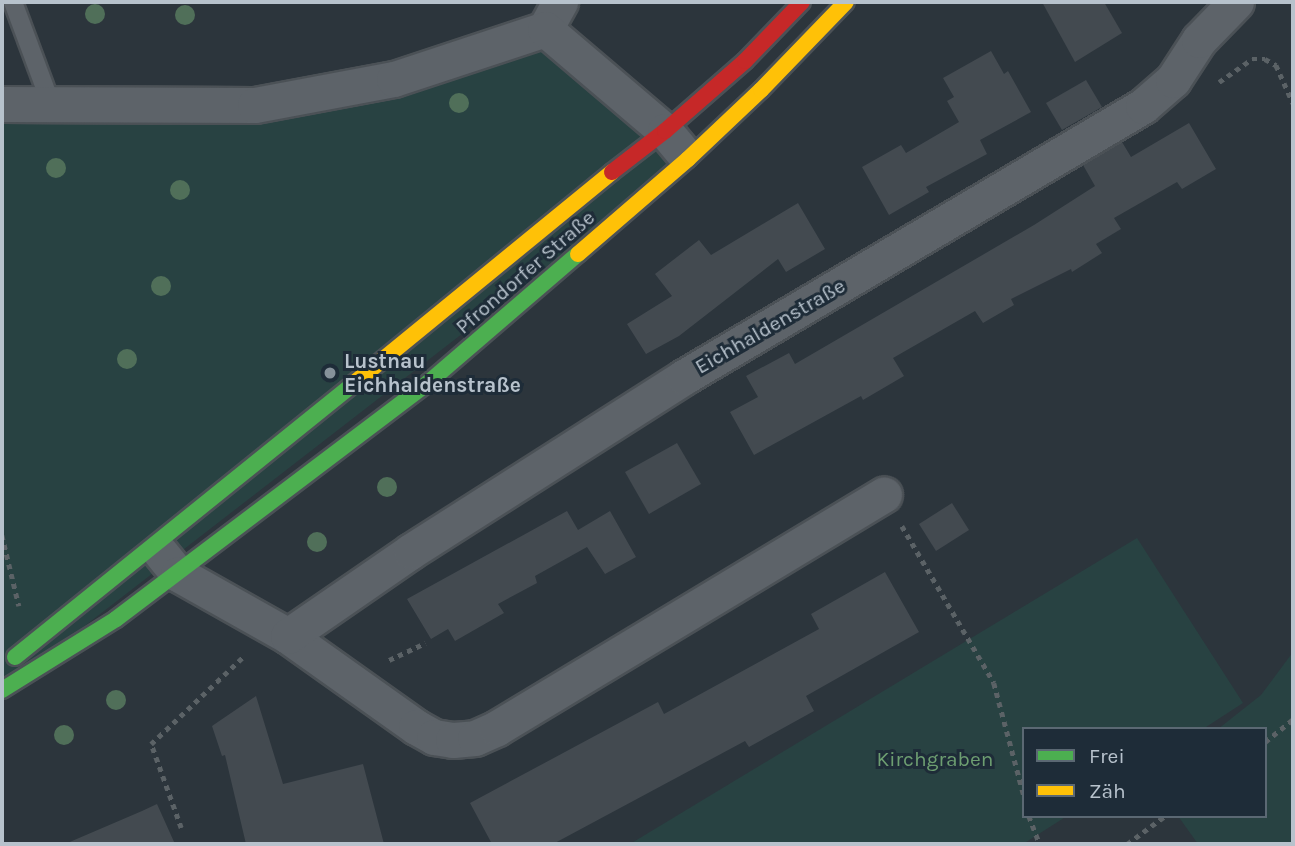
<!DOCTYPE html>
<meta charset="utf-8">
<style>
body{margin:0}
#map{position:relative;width:1295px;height:846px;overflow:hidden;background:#2c353c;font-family:Karla,sans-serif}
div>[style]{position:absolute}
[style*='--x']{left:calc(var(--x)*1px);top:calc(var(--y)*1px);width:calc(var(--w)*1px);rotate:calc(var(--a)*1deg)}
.green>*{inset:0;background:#284242}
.building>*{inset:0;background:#434a50}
.path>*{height:4.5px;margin-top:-2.25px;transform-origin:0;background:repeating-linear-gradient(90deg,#5b6266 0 5px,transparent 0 10px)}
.roads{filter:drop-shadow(2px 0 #4b5156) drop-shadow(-2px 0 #4b5156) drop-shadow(0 2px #4b5156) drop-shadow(0 -2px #4b5156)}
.lane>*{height:18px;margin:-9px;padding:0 9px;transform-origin:9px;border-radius:9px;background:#5d6369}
.street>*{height:35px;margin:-17.5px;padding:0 17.5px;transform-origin:17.5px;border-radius:17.5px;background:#5d6369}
.fast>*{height:16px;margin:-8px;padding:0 8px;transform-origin:8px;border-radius:8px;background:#4caf50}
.slow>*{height:16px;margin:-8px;padding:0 8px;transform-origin:8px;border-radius:8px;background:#ffc107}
.jam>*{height:16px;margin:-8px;padding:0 8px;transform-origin:8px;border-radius:8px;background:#c62828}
.trees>*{width:20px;height:20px;margin:-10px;border-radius:50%;background:#506f59}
.dots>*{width:19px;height:19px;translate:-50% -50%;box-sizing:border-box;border:4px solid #1e2c38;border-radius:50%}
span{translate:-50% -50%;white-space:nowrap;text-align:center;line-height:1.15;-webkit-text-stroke:6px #1e2c38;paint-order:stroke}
.street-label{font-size:21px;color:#b7c2cc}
.poi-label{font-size:21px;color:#b7c2cc;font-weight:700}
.left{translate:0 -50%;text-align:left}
.park-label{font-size:21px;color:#6d9e71}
.frame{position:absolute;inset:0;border:4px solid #b7c2cc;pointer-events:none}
.legend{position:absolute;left:1022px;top:727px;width:245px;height:91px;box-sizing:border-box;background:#1e2c38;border:2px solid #5b6873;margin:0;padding:9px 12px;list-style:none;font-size:21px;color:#b7c2cc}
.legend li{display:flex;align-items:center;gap:14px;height:35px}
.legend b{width:35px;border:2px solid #5b6873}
</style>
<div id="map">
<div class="green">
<div style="clip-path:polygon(545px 29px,688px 159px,2px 690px,2px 104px,255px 105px)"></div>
<div style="clip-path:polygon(1137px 538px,1243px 703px,1203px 729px,1024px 729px,1024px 816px,1067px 816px,1023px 844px,630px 844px)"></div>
<div style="clip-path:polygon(1293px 652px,1293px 844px,1198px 844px,1178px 816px,1265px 816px,1265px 729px,1218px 729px,1261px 695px)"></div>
</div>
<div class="building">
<div style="clip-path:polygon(1042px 2px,1104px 2px,1122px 33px,1075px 62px)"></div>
<div style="clip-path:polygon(991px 51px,1004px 74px,1008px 71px,1031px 112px,980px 140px,987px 154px,926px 187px,929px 192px,889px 215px,862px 167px,901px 145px,906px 153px,959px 122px,947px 101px,954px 97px,943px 78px)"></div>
<div style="clip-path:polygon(1086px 80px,1102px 107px,1062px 130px,1046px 103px)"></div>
<div style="clip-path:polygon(1189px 123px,1216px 169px,1182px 189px,1177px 182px,1114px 218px,1121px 229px,1096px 244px,1102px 253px,1072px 272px,1071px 269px,1011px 299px,1014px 305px,983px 323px,975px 311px,893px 358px,904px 376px,863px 400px,861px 396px,754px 455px,730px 412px,758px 397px,746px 376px,789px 353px,795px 364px,1034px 225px,1095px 186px,1083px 165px,1122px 142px,1131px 157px)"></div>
<div style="clip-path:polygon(798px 203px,825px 249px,786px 272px,778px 259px,679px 336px,646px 354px,627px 324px,672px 296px,655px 274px,699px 240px,711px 255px)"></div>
<div style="clip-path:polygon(677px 443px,701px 484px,649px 514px,625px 472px)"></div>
<div style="clip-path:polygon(952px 503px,969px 530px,936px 551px,919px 524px)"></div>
<div style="clip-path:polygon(567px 511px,578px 530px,610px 511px,636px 557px,605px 574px,587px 547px,535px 576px,537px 583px,498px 604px,504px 613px,455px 641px,448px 629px,431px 639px,407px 599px)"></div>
<div style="clip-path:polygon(885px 572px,919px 632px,806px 696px,814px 711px,749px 747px,745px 741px,553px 844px,492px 844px,470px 803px,658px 702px,664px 714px,819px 629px,811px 614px)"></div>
<div style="clip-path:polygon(256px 696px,283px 784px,363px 764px,384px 844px,246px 844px,225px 755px,222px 756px,212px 726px)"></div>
<div style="clip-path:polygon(157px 804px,175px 844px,65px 844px,142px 811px)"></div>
</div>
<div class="path">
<div style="--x:1219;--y:82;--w:40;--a:-34.9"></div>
<div style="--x:1252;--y:59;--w:13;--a:0"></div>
<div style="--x:1265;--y:59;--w:13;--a:29"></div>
<div style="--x:1276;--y:65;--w:42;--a:65.9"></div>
<div style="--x:902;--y:526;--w:182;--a:59.6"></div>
<div style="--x:994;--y:683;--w:117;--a:75.1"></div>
<div style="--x:2;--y:535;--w:73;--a:76.5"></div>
<div style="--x:389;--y:660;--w:40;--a:-25"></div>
<div style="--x:1265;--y:742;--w:36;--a:-39"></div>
<div style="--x:1029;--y:816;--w:30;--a:69"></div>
<div style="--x:181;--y:828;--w:89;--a:-109.7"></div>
<div style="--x:151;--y:744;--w:129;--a:-43.4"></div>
<div style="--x:1127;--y:844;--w:47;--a:-36.4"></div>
</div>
<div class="roads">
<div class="lane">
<div style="--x:13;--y:2;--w:112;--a:69.6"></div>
</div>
<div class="street">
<div style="--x:545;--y:29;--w:31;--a:-61"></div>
<div style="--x:2;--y:104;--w:253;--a:0.2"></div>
<div style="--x:255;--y:105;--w:141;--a:-10.6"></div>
<div style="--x:394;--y:79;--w:159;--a:-18.3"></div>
<div style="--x:545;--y:29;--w:157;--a:40.4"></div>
<div style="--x:665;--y:131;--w:26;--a:50"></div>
<div style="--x:160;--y:552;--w:28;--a:51"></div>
<div style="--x:178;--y:574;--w:126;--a:29.4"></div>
<div style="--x:288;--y:636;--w:157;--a:35.4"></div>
<div style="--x:416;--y:727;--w:21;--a:29"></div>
<div style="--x:434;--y:737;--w:19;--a:9"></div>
<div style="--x:453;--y:740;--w:22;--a:-5"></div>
<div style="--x:475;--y:738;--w:24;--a:-24"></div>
<div style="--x:497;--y:728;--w:452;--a:-31.1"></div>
<div style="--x:288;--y:636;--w:150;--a:-34.6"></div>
<div style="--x:411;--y:551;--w:324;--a:-32.5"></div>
<div style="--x:684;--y:377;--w:533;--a:-30.56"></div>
<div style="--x:1143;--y:106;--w:40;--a:-41"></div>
<div style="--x:1173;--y:80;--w:48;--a:-57"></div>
<div style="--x:1199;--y:40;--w:53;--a:-45.8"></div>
</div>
<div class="fast">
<div style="--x:15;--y:657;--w:434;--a:-38.9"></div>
<div style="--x:2;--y:690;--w:134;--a:-31.9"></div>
<div style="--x:116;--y:619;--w:393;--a:-37.1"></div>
<div style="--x:429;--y:382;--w:196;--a:-40.7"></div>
</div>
<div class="slow">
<div style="--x:578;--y:254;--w:145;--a:-40.8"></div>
<div style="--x:688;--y:159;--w:100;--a:-43.4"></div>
<div style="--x:761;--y:90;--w:122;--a:-46"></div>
<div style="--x:353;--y:384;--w:335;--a:-39.3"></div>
</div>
<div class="jam">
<div style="--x:612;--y:172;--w:67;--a:-37.7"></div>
<div style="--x:665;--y:131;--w:106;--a:-41.2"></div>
<div style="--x:745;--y:61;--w:82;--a:-46"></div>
</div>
</div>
<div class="trees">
<div style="left:95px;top:14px"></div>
<div style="left:185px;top:15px"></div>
<div style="left:459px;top:103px"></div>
<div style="left:56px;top:168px"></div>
<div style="left:180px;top:190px"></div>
<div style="left:161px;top:286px"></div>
<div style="left:127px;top:359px"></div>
<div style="left:387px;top:487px"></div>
<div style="left:317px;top:542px"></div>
<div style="left:116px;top:700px"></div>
<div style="left:64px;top:735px"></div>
</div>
<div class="dots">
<div style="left:330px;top:373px;background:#86919a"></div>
</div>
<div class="street-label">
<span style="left:525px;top:272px;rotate:-41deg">Pfrondorfer Straße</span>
<span style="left:770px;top:326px;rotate:-30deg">Eichhaldenstraße</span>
</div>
<div class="poi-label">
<span class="left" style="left:344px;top:373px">Lustnau<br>Eichhaldenstraße</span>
</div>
<div class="park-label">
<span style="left:935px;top:759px">Kirchgraben</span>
</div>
<div class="frame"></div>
<ul class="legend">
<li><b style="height:9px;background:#4caf50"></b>Frei</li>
<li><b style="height:9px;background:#ffc107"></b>Zäh</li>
</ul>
</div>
